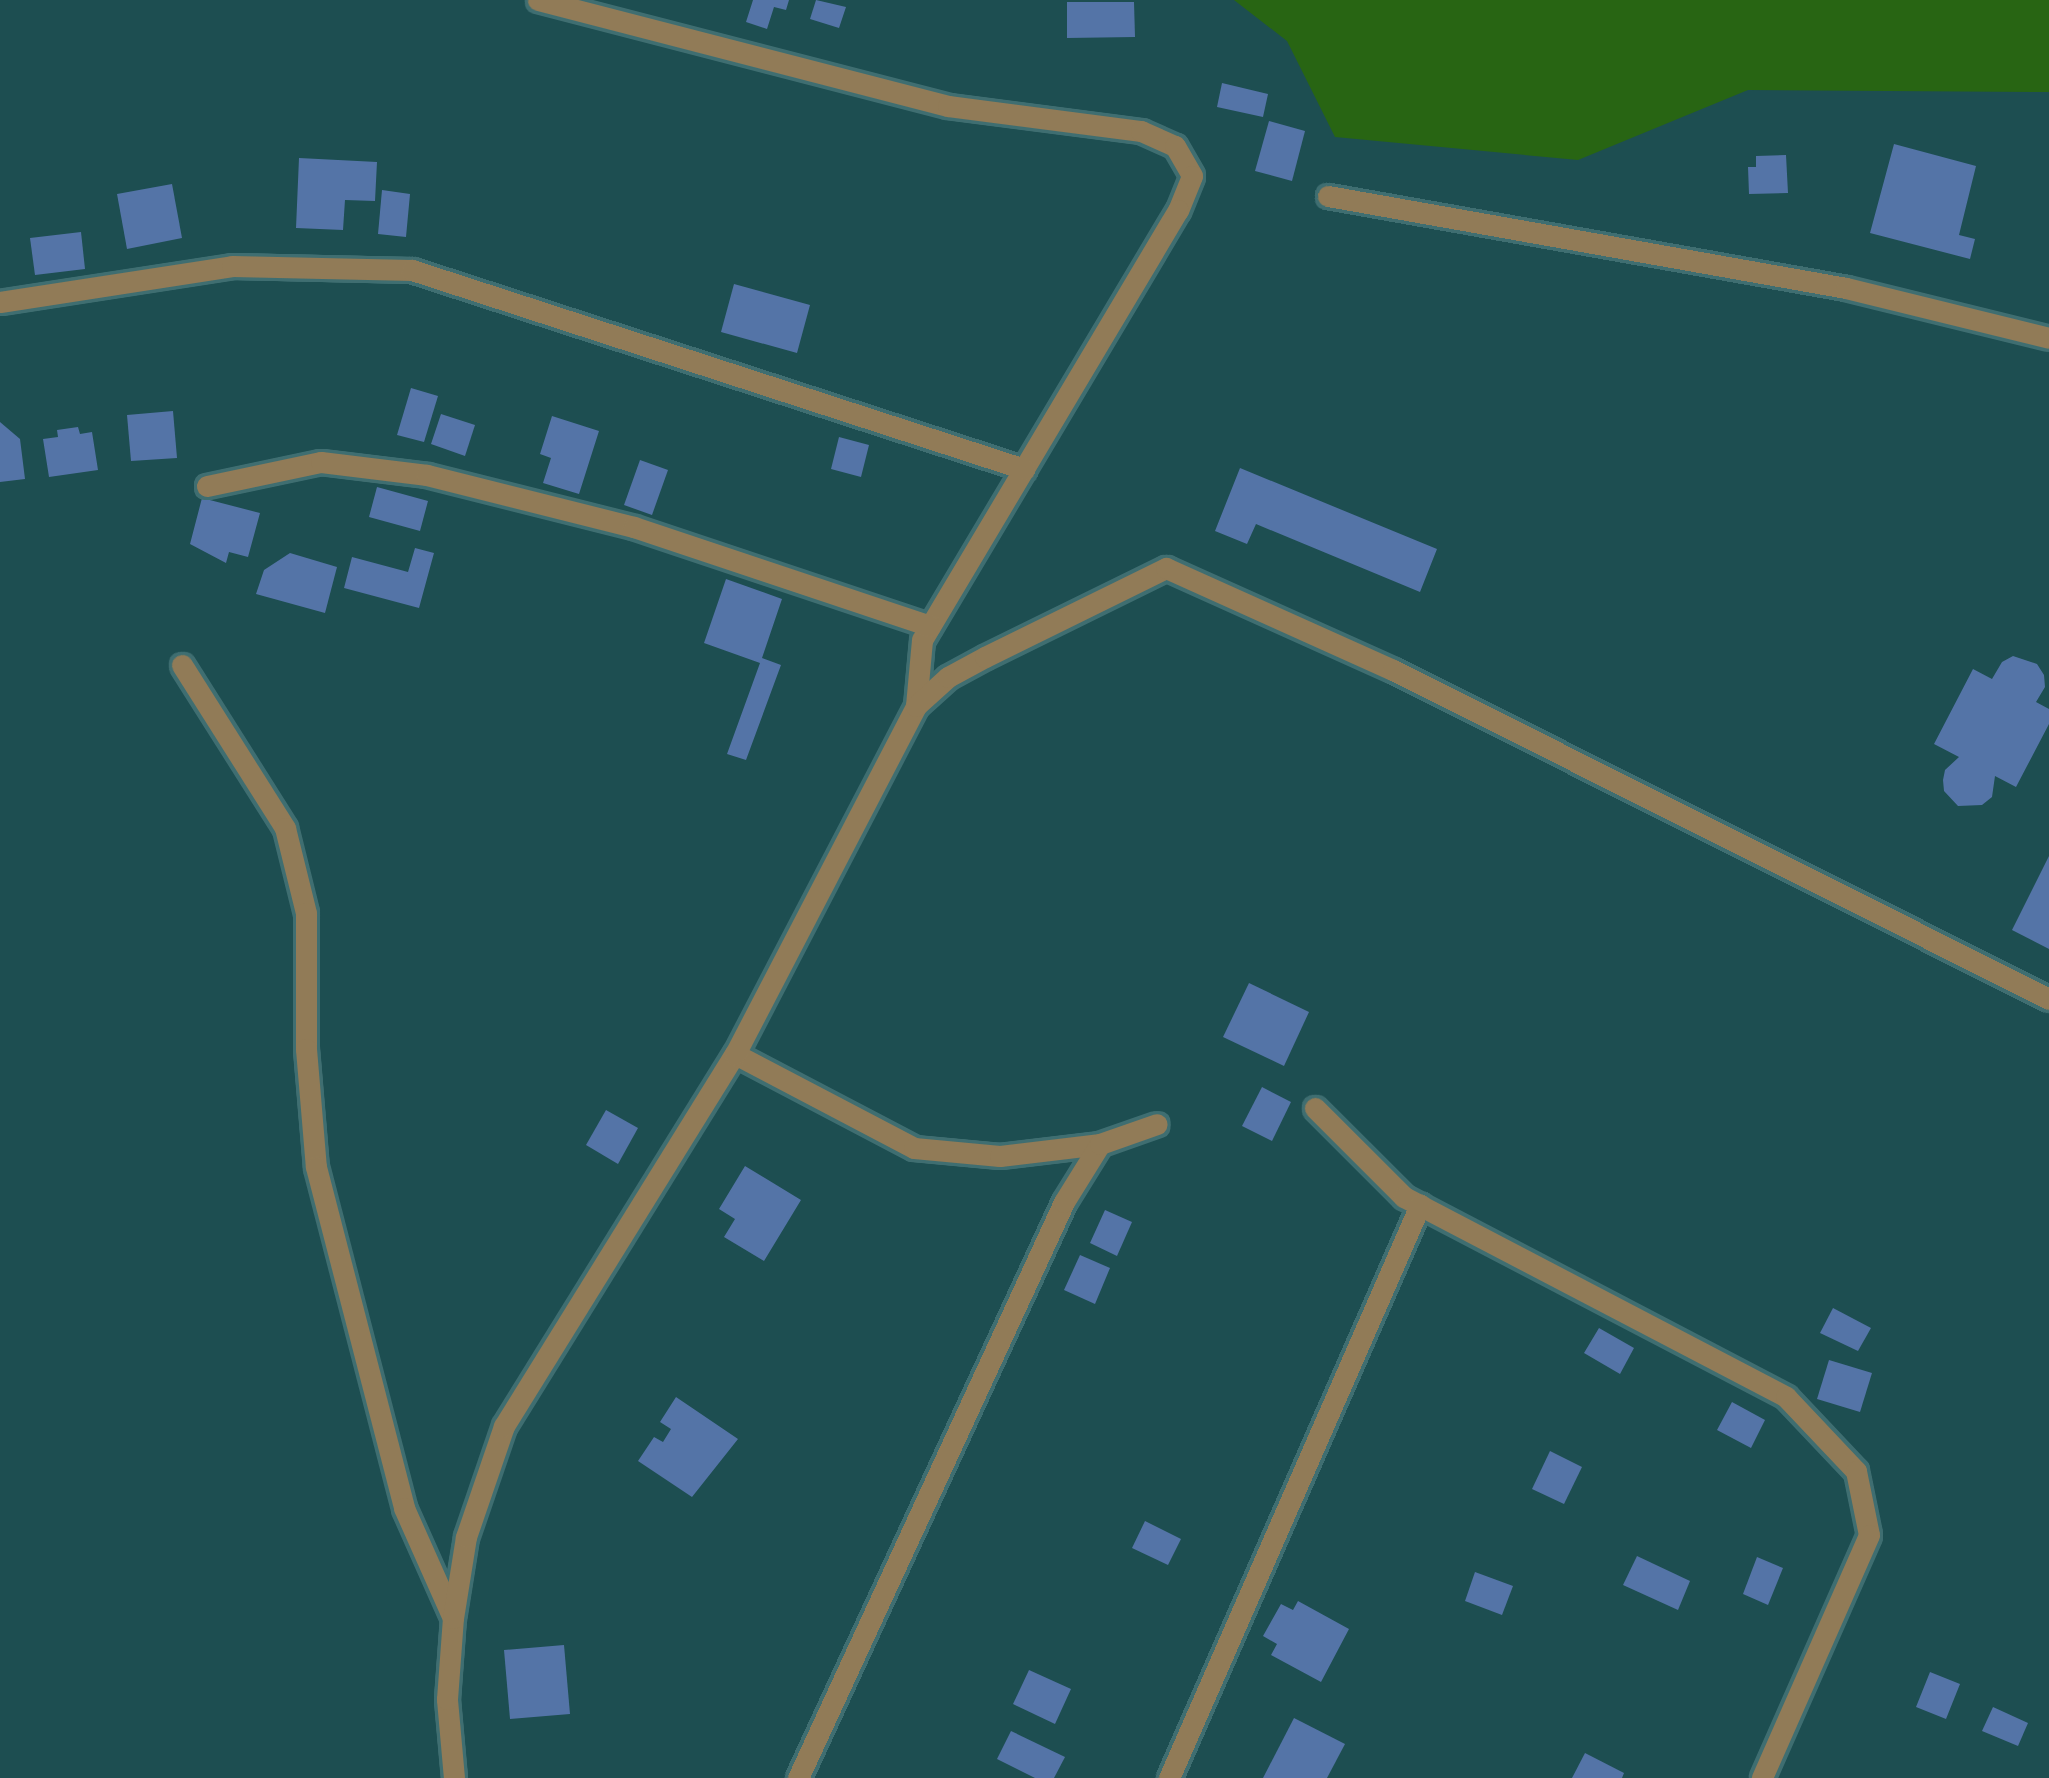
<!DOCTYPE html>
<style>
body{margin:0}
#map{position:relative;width:2049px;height:1778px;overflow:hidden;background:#1d4e51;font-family:Commissioner,sans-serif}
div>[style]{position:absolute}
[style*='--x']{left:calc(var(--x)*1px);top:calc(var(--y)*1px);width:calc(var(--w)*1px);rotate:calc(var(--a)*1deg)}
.green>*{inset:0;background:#286513}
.building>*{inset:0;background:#5474a7}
.roads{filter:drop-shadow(3px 0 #3f6e71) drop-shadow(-3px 0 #3f6e71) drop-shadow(0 3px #3f6e71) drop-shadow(0 -3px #3f6e71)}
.lane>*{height:21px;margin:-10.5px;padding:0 10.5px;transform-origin:10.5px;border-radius:10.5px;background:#917b57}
span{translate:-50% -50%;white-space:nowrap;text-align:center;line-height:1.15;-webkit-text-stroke:12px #104446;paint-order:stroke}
</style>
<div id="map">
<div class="green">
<div style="clip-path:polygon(1234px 0,2049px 0,2049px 92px,1748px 90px,1578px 160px,1335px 137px,1287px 41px)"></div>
</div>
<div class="building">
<div style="clip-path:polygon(753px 0,789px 0,786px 10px,774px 7px,767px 29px,746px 22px)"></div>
<div style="clip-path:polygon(816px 0,846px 7px,839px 28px,810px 19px)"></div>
<div style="clip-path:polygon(1067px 2px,1134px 2px,1135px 37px,1067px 38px)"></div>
<div style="clip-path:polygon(1222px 83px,1268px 94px,1263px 117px,1217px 107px)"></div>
<div style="clip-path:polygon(1269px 121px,1305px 131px,1292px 181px,1255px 171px)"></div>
<div style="clip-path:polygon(1894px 144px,1976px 166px,1959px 235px,1975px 239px,1970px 259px,1870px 233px)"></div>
<div style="clip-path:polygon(1786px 155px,1788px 193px,1749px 194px,1748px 167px,1756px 167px,1756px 156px)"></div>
<div style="clip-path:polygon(299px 158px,377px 162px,375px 201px,345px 200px,343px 230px,296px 228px)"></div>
<div style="clip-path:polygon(172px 184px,182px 238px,127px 249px,117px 194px)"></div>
<div style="clip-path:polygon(382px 190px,410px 194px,406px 237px,378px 234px)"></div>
<div style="clip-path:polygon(81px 232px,85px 269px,35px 275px,30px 238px)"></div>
<div style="clip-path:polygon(734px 284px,810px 305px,797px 353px,721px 332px)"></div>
<div style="clip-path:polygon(411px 388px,438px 396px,424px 442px,397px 435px)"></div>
<div style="clip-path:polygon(173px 411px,177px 458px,131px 461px,127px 415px)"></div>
<div style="clip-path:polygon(441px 414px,475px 425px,465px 456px,431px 444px)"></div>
<div style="clip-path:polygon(552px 416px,599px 431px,579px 494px,543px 483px,551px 458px,540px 454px)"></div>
<div style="clip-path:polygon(0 422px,20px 439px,25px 479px,0 482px)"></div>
<div style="clip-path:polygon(78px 427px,80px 434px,92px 432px,98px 470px,49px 477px,43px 439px,58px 437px,57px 430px)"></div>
<div style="clip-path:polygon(839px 437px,869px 445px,861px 477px,831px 469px)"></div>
<div style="clip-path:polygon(640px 460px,668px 470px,652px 515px,624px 505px)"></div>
<div style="clip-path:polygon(1240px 468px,1437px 549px,1420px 592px,1256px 524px,1247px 544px,1215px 531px)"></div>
<div style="clip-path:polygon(377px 487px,428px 501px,420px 531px,369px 517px)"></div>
<div style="clip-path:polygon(202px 498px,260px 513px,248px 557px,229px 552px,226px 563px,190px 544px)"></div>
<div style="clip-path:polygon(415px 548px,434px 553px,419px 608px,344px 588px,352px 557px,408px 572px)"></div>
<div style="clip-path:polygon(290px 553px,337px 567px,325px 613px,256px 594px,264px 570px)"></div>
<div style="clip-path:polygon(726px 579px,782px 599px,762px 658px,781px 665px,746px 760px,727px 754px,760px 663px,704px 643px)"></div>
<div style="clip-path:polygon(2013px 656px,2037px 664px,2044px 675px,2045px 687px,2036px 702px,2049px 709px,2049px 724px,2016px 787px,1995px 776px,1992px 797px,1982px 805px,1958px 806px,1944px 791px,1943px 780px,1945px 770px,1959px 757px,1934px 744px,1973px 669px,1992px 679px,2002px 662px)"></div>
<div style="clip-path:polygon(2049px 856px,2049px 949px,2012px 930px)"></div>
<div style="clip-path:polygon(1249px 983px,1309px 1012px,1284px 1066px,1223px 1037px)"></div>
<div style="clip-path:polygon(1262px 1087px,1291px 1102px,1272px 1141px,1242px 1126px)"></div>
<div style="clip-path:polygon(606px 1110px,638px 1128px,618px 1164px,586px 1145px)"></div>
<div style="clip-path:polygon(745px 1166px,801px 1200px,764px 1261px,724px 1237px,735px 1219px,719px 1209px)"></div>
<div style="clip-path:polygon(1105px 1210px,1132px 1222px,1117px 1256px,1090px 1243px)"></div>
<div style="clip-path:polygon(1080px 1255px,1110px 1268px,1095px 1304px,1064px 1290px)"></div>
<div style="clip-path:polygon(1833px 1308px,1871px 1328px,1858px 1351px,1820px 1333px)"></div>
<div style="clip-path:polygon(1599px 1328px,1634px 1348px,1620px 1374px,1584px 1353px)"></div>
<div style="clip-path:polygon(1829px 1360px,1872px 1373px,1860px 1412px,1817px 1399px)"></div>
<div style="clip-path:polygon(676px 1397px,738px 1439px,692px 1497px,638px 1461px,654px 1437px,663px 1442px,671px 1429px,660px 1422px)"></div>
<div style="clip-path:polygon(1732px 1402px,1765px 1420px,1751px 1448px,1717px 1430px)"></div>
<div style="clip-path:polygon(1550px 1451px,1582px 1467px,1564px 1504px,1532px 1489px)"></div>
<div style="clip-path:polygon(1145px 1521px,1181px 1539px,1168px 1565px,1132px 1548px)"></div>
<div style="clip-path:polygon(1637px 1556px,1690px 1581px,1678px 1610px,1623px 1585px)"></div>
<div style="clip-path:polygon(1757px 1557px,1783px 1568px,1768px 1605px,1743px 1594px)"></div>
<div style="clip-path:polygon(1475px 1572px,1513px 1586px,1502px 1615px,1465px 1601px)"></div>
<div style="clip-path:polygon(1298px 1601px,1349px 1629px,1321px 1682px,1271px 1655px,1277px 1644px,1263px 1636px,1281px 1604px,1293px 1610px)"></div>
<div style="clip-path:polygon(564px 1645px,570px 1714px,510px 1719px,504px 1650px)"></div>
<div style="clip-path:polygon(1029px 1670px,1071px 1689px,1055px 1724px,1013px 1704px)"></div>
<div style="clip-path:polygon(1930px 1672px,1960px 1684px,1946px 1719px,1916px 1707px)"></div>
<div style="clip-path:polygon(1993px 1707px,2028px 1723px,2018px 1746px,1982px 1731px)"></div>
<div style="clip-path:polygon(1294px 1718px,1345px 1744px,1327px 1778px,1263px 1778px)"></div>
<div style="clip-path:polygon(1011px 1731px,1065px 1757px,1054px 1778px,1035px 1778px,997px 1759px)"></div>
<div style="clip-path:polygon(1585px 1753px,1624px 1773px,1622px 1778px,1572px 1778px)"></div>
</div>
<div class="roads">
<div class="lane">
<div style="--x:538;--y:0;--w:423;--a:14.5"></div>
<div style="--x:948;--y:106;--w:195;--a:7.4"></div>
<div style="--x:1141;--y:131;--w:37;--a:24"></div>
<div style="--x:1175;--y:146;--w:34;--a:60"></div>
<div style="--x:1192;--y:176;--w:37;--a:112"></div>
<div style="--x:1178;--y:210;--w:500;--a:120.77"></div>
<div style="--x:922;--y:640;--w:66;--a:95.2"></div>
<div style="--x:1328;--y:196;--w:526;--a:10.07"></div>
<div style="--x:1846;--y:288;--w:209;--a:13.8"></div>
<div style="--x:0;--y:302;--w:235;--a:-8.8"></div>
<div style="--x:232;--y:266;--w:180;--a:1.3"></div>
<div style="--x:412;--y:270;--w:644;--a:18.01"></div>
<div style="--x:207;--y:486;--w:116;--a:-11.9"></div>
<div style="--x:321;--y:462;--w:107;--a:7"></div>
<div style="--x:427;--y:475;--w:213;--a:14.1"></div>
<div style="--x:634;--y:527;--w:312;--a:18.5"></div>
<div style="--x:182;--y:665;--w:193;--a:57.7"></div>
<div style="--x:285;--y:828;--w:88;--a:76.1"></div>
<div style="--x:306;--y:913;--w:136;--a:90"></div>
<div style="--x:306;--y:1049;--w:118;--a:85.2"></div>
<div style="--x:316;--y:1167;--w:352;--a:75.5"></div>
<div style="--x:404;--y:1508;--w:120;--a:66"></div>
<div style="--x:735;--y:1054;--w:202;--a:27.7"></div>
<div style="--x:914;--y:1148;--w:86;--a:5.3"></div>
<div style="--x:1000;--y:1156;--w:101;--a:-6.8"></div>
<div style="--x:1315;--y:1108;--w:126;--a:45"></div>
<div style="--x:1404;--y:1197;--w:431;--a:27.6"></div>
<div style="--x:1786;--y:1397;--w:102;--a:46.6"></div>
<div style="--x:1856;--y:1471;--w:65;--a:78.5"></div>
<div style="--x:1869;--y:1535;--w:266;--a:113.8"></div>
<div style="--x:454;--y:1778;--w:79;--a:-95.1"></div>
<div style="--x:447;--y:1699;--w:81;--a:-85.8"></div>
<div style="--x:453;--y:1618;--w:82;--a:-80.9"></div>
<div style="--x:466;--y:1537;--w:117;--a:-71.1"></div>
<div style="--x:504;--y:1426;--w:438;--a:-58.2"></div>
<div style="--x:735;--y:1054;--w:392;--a:-62.5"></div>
<div style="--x:916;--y:706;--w:43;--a:-42.2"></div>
<div style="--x:948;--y:677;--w:42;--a:-28.4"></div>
<div style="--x:985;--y:657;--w:202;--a:-26.2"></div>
<div style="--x:1166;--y:568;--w:249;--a:24.2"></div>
<div style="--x:1393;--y:670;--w:734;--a:26.63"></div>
<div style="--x:798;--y:1778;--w:634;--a:-65.21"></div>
<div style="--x:1064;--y:1202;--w:68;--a:-58.2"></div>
<div style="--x:1100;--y:1144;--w:60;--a:-19.3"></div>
<div style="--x:1169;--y:1778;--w:626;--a:-66.34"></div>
</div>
</div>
</div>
